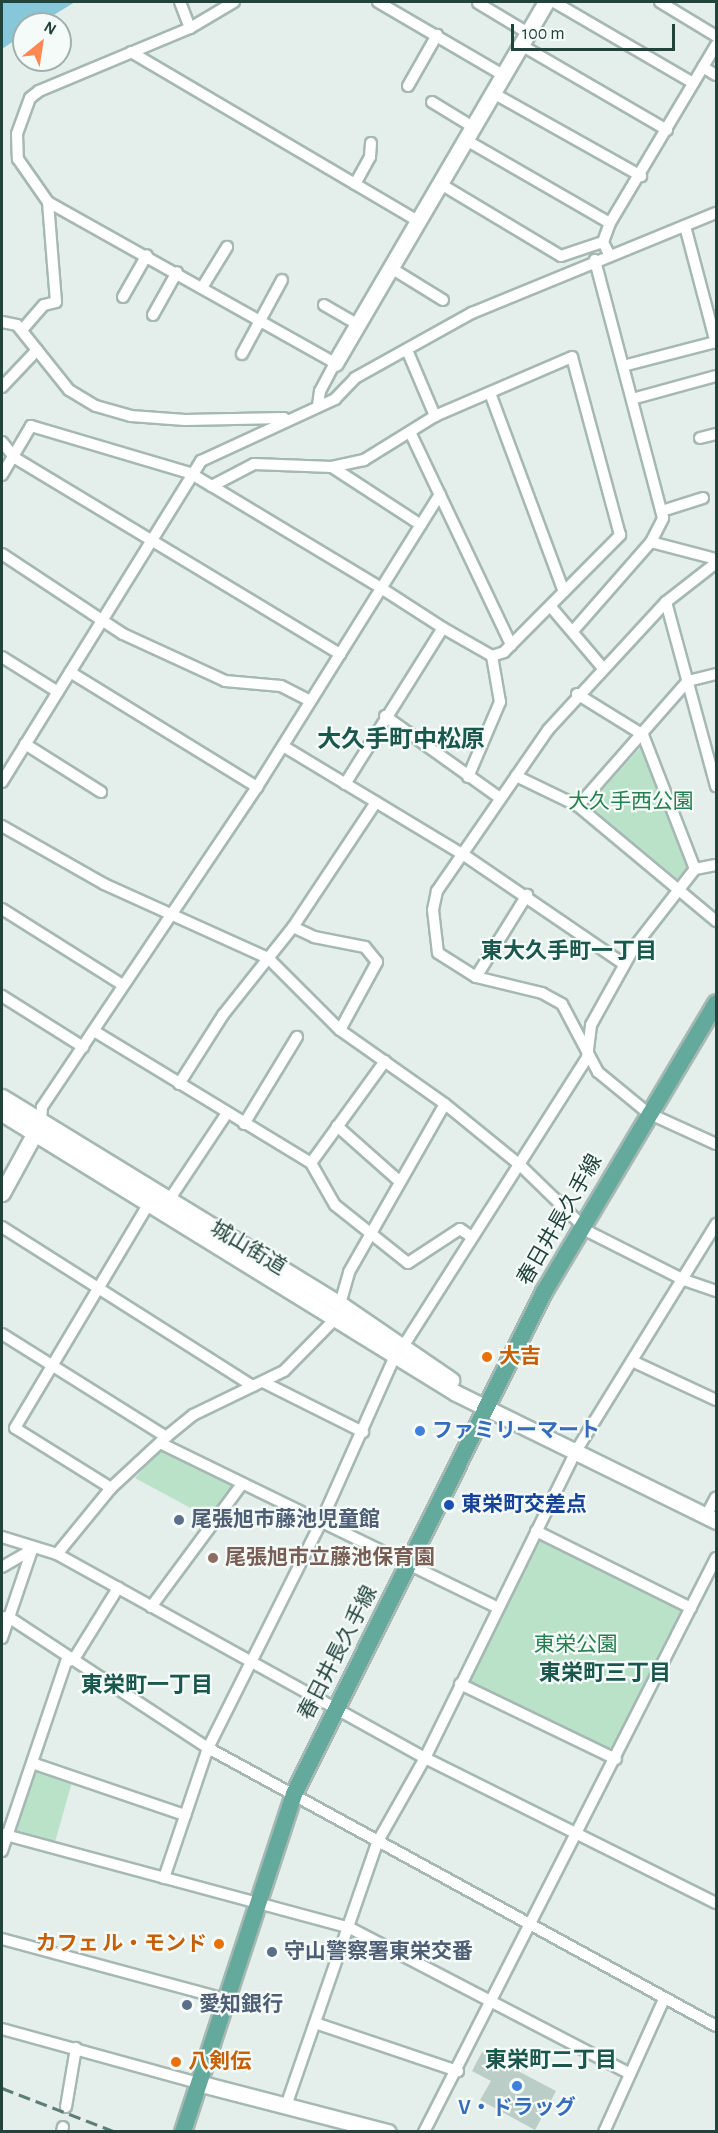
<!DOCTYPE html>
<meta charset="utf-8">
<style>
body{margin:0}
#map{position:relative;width:718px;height:2133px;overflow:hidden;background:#e4efeb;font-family:"Alegreya Sans","Noto Sans JP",sans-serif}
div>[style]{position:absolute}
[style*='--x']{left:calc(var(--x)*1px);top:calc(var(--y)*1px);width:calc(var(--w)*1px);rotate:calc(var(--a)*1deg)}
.green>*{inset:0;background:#bae2c8}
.water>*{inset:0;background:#86c7da}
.building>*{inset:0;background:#bbcdc7}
.roads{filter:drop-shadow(2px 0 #a6b8b3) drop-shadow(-2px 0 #a6b8b3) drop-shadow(0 2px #a6b8b3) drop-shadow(0 -2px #a6b8b3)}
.street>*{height:10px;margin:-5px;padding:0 5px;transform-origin:5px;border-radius:5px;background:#fff}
.secondary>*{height:15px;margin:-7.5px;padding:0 7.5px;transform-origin:7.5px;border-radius:7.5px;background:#fff}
.primary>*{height:16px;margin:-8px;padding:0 8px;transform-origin:8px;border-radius:8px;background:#63a99c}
.rail>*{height:3px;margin-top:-1.5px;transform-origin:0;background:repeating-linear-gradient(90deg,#5b7e77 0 12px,transparent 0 18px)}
.dots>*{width:16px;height:16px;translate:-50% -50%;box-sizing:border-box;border:3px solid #f5fbf8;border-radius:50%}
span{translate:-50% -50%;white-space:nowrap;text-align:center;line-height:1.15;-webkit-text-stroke:4.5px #f5fbf8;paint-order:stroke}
.park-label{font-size:21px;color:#267f4e}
.street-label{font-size:21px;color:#21433c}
.food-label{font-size:21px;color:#c56008;font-weight:700}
.left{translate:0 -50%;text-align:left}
.right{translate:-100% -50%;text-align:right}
.shop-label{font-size:21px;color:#366cbe;font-weight:700}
.transit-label{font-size:21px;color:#164399;font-weight:700}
.service-label{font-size:21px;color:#4e5e75;font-weight:700}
.education-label{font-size:21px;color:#785e54;font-weight:700}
.neighbourhood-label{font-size:22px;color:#1a584d;font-weight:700}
.quarter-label{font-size:24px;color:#1a584d;font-weight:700}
.frame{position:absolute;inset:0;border:3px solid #21433c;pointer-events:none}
.north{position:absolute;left:12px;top:12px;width:60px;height:60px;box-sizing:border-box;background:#f5fbf8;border:2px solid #a0b1ad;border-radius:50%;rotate:30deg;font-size:16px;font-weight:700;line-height:24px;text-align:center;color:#21433c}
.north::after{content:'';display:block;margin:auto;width:21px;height:27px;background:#ff8852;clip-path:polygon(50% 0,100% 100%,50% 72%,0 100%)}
.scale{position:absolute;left:511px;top:24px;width:164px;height:27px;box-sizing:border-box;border:3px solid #21433c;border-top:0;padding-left:8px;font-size:18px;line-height:21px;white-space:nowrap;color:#21433c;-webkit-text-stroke:4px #f5fbf8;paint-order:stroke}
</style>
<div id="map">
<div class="green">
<div style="clip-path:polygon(640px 748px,688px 866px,678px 879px,589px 805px)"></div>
<div style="clip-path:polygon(162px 1449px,234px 1485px,209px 1518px,135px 1478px)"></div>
<div style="clip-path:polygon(541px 1540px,683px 1610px,613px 1751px,468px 1681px)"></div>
<div style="clip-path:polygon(35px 1768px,72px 1782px,55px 1842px,12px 1832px)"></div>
</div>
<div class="water">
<div style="clip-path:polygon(2px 2px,75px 2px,39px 24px,24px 24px,24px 34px,2px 49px)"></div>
</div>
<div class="building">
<div style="clip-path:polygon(482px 2052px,556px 2091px,535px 2130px,480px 2100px,491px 2081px,472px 2071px)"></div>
</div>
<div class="roads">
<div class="street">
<div style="--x:180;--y:2;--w:28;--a:69"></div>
<div style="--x:234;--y:2;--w:51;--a:149.4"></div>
<div style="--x:190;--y:28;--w:164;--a:157.4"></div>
<div style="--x:39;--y:91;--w:11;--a:142"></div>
<div style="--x:30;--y:98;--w:38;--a:110"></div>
<div style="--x:17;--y:134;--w:25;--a:88"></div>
<div style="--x:18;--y:159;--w:52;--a:55.1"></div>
<div style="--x:48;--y:202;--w:329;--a:29.3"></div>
<div style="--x:335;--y:363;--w:32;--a:118"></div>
<div style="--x:320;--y:391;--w:15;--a:98"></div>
<div style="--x:378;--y:2;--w:145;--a:30.3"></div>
<div style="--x:554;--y:2;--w:161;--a:30.2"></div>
<div style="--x:660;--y:2;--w:66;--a:31.3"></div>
<div style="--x:478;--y:3;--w:58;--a:31"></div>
<div style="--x:521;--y:45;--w:169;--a:30.2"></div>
<div style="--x:131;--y:52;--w:333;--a:30.5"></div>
<div style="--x:703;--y:67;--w:15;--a:32"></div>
<div style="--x:408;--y:86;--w:59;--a:-60.4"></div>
<div style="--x:493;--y:93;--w:170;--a:29.3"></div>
<div style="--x:432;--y:102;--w:48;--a:31.4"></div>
<div style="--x:466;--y:140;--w:166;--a:30"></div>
<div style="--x:439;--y:183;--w:142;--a:30.9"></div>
<div style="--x:561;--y:256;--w:44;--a:-18.4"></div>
<div style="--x:355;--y:184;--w:31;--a:-61"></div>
<div style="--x:370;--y:157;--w:14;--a:-86"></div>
<div style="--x:685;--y:226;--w:121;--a:75.2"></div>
<div style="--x:609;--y:254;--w:13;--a:-117"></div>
<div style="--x:603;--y:242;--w:20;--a:-70"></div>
<div style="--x:610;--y:223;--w:207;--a:-59.2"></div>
<div style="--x:391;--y:268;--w:61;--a:31.6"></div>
<div style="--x:203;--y:286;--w:46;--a:-58.4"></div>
<div style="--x:123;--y:297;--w:48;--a:-60.3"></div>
<div style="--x:324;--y:305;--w:39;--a:30"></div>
<div style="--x:153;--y:315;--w:49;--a:-60.8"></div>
<div style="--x:2;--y:322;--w:15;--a:11"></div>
<div style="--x:17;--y:325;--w:83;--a:51.3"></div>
<div style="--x:69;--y:390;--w:31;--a:31"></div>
<div style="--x:96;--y:406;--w:36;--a:16"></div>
<div style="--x:131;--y:416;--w:54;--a:4.2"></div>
<div style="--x:185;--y:420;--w:99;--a:-1.2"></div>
<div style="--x:22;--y:330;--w:33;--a:-49"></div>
<div style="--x:44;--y:305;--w:12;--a:-14"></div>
<div style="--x:56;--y:302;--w:100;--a:-94.6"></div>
<div style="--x:407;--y:350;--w:72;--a:67"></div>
<div style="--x:242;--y:354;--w:84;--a:-61.6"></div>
<div style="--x:623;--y:366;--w:96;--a:-14.5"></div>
<div style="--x:2;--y:387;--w:51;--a:-46.6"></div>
<div style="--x:490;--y:393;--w:212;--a:69.6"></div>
<div style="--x:632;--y:399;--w:87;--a:-15.3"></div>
<div style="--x:410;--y:432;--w:236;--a:64.6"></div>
<div style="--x:700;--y:438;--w:16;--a:-14"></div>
<div style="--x:2;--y:442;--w:21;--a:51"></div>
<div style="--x:15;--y:458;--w:380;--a:31.1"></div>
<div style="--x:332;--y:467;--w:106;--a:33.1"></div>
<div style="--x:2;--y:475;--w:57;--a:-59.4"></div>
<div style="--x:31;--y:426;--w:166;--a:16.5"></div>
<div style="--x:190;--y:473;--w:26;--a:31"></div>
<div style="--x:212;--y:486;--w:197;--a:31.1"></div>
<div style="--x:381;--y:588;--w:74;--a:32.8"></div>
<div style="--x:443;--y:628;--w:56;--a:29.7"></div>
<div style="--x:492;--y:656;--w:13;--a:-18"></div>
<div style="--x:504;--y:652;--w:165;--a:-45.2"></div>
<div style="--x:620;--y:535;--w:184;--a:-105.1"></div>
<div style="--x:572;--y:357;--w:149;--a:156.7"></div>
<div style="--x:435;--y:416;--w:84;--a:148.2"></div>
<div style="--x:364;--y:460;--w:33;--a:168"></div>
<div style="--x:332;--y:467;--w:78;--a:-177.8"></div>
<div style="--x:254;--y:464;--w:47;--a:152.4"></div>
<div style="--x:662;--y:511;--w:43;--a:-17.6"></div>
<div style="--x:651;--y:542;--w:67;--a:14.7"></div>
<div style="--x:2;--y:554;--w:145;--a:33.5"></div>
<div style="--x:123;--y:634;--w:112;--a:24.7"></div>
<div style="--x:225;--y:681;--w:56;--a:5.1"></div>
<div style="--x:281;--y:686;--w:33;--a:27"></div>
<div style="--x:716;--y:563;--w:63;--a:142"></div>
<div style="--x:666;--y:602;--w:174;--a:132.7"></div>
<div style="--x:548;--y:730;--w:196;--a:124.6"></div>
<div style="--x:437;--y:891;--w:19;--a:102"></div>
<div style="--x:433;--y:910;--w:43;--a:83.4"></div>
<div style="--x:438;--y:953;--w:45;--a:32.3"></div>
<div style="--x:476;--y:977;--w:68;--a:13.6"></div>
<div style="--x:542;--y:993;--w:23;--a:29"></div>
<div style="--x:562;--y:1004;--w:77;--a:62.1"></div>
<div style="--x:598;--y:1072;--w:65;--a:39.4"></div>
<div style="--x:648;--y:1113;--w:75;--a:24.5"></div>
<div style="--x:666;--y:602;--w:191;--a:74.8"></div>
<div style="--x:551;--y:607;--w:80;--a:49.6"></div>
<div style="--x:573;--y:631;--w:118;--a:-48.8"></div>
<div style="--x:651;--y:542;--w:27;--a:-63"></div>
<div style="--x:663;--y:518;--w:267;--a:-104.8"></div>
<div style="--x:2;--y:657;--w:66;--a:32"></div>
<div style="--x:70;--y:672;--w:220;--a:31.6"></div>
<div style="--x:577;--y:694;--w:78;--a:31.8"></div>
<div style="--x:643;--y:735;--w:144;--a:68.8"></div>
<div style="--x:385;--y:716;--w:141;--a:35.5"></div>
<div style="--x:25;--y:744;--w:90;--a:32.3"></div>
<div style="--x:283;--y:746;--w:211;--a:31.1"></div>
<div style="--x:464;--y:855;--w:194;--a:34.3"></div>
<div style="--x:516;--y:776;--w:69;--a:25.8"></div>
<div style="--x:578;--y:806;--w:180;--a:39.8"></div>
<div style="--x:468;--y:777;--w:82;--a:-66.9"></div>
<div style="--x:500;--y:702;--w:47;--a:-99.9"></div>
<div style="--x:2;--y:782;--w:378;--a:-58.2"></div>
<div style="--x:201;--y:461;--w:148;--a:-24.8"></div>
<div style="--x:335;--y:399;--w:29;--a:-46"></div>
<div style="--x:355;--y:378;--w:134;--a:-29.1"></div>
<div style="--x:472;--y:313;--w:264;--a:-22.3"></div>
<div style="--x:345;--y:784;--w:184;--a:-57.9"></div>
<div style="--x:578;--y:806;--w:167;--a:-48.7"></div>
<div style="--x:688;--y:681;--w:29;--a:-14"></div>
<div style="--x:2;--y:826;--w:117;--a:29.6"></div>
<div style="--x:104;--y:884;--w:180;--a:24.3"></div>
<div style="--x:268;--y:958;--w:102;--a:45"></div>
<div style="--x:340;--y:1030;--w:128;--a:35.2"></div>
<div style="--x:445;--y:1104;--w:98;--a:39.2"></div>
<div style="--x:521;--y:1166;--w:95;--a:44.1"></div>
<div style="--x:589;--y:1232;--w:106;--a:26.8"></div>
<div style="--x:684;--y:1280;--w:34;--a:19"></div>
<div style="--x:2;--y:909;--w:141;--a:32.2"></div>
<div style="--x:293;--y:927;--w:23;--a:25"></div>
<div style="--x:314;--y:937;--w:52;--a:11.1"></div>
<div style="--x:365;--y:947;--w:19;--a:51"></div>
<div style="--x:377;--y:962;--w:77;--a:118.6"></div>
<div style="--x:476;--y:977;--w:97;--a:-58.1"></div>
<div style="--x:2;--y:996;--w:96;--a:32.2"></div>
<div style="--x:94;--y:1031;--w:254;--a:31.3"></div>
<div style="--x:311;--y:1163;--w:48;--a:60.3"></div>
<div style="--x:335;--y:1205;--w:93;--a:38.5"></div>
<div style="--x:408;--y:1263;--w:62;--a:-33.2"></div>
<div style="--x:460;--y:1229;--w:14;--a:34"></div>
<div style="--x:179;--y:1084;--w:82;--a:-57.5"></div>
<div style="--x:223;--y:1015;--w:112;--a:-51.5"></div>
<div style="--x:293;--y:927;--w:150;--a:-56.4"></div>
<div style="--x:41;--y:1121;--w:14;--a:-86"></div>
<div style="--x:42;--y:1107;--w:386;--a:-56.1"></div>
<div style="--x:257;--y:787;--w:345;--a:-58"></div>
<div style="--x:244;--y:1124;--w:102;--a:-58.7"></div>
<div style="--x:337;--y:1126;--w:81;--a:41.5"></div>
<div style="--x:311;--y:1163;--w:126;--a:-54"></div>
<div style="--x:169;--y:1200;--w:105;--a:-56.3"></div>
<div style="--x:2;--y:1227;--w:297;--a:32.4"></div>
<div style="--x:340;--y:1304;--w:33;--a:-74"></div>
<div style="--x:349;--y:1272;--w:193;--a:-60.3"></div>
<div style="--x:2;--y:1334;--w:194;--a:32.1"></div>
<div style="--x:404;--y:1345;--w:340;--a:-57.5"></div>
<div style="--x:587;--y:1058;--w:33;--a:-83"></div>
<div style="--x:591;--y:1025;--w:90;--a:-60.9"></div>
<div style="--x:635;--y:946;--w:98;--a:-52.1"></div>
<div style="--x:695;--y:869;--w:21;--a:-11"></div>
<div style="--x:632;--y:1361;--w:93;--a:24.9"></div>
<div style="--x:263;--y:1382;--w:112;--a:26.6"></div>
<div style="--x:160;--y:1443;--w:376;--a:26"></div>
<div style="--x:111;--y:1488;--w:113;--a:-148"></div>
<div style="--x:15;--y:1428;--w:260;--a:-59.2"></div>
<div style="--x:706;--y:1516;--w:21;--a:-62"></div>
<div style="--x:536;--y:1531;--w:173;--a:26.4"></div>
<div style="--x:2;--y:1537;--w:58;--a:17.2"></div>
<div style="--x:57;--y:1554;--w:421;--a:29"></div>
<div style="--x:425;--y:1758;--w:325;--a:26.5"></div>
<div style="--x:57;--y:1554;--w:85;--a:-50.7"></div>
<div style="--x:111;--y:1488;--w:75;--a:-42.8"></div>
<div style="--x:166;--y:1437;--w:35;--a:-39"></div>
<div style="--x:193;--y:1415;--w:101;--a:-25.8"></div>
<div style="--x:284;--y:1371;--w:76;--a:-45.5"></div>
<div style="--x:2;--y:1567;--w:34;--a:-30"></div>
<div style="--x:151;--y:1607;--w:153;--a:-53.5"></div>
<div style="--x:2;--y:1617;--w:8;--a:7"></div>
<div style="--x:10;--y:1618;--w:237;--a:33.3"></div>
<div style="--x:208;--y:1748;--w:579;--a:28.69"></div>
<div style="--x:2;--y:1638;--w:93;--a:-71.2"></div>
<div style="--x:460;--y:1684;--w:173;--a:25.7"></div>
<div style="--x:32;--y:1763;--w:162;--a:18.8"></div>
<div style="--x:2;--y:1834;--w:360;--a:15.1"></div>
<div style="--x:350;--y:1928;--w:314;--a:27.5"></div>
<div style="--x:2;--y:1851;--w:200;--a:-71.3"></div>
<div style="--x:66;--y:1662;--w:9;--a:-21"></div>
<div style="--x:74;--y:1659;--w:84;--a:-58.2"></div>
<div style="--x:164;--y:1878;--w:137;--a:-71.3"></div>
<div style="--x:208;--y:1748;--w:253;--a:-63.4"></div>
<div style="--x:321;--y:1522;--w:182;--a:-66"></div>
<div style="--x:2;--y:1939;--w:230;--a:15.1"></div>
<div style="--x:315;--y:2023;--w:151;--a:18.6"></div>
<div style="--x:2;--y:2029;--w:203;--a:15.4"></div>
<div style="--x:286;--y:2106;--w:281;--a:-70.9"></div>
<div style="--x:378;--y:1841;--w:95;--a:-60.5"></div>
<div style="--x:425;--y:1758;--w:342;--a:-63.8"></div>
<div style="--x:576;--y:1451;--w:267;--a:-58.3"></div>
<div style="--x:66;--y:2107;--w:60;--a:-80.4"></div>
<div style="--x:62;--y:2132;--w:5;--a:-79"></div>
<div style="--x:424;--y:2132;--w:644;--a:-63.04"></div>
<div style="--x:604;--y:2132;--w:146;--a:-65.7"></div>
</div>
<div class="secondary">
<div style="--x:335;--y:363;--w:418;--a:-59.7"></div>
<div style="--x:2;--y:1097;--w:396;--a:31.5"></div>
<div style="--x:340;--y:1304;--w:135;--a:34.4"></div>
<div style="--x:2;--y:1113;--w:533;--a:31.66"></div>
<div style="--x:456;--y:1393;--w:290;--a:26.2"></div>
<div style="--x:2;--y:1193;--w:77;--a:-61.4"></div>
<div style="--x:198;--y:2083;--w:196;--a:14.5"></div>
</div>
<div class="primary">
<div style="--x:183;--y:2132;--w:356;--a:-71.8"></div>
<div style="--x:294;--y:1794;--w:561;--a:-63.53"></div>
<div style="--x:544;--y:1292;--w:336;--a:-59.2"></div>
</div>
</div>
<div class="rail">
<div style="--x:2;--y:2088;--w:122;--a:21.1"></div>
</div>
<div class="dots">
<div style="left:487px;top:1357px;background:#e8710a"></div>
<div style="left:420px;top:1431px;background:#3f7fe0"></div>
<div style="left:449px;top:1505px;background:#1a4fb4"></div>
<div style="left:179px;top:1520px;background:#5c6f8a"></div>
<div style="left:213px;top:1558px;background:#8d6e63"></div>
<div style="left:219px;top:1944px;background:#e8710a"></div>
<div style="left:272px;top:1952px;background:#5c6f8a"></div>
<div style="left:187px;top:2005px;background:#5c6f8a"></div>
<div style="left:176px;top:2062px;background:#e8710a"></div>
<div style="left:517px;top:2086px;background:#3f7fe0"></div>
</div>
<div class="park-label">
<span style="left:631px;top:802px">大久手西公園</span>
<span style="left:576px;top:1645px">東栄公園</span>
</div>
<div class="street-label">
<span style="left:560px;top:1220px;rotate:-60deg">春日井長久手線</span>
<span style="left:248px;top:1248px;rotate:31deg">城山街道</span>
<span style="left:338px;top:1653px;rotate:-63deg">春日井長久手線</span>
</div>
<div class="food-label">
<span class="left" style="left:499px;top:1357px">大吉</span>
<span class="right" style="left:207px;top:1944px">カフェ ル・モンド</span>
<span class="left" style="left:188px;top:2062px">八剣伝</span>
</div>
<div class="shop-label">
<span class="left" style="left:432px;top:1431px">ファミリーマート</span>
<span style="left:517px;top:2108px">V・ドラッグ</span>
</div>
<div class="transit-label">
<span class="left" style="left:461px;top:1505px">東栄町交差点</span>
</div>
<div class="service-label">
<span class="left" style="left:191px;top:1520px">尾張旭市藤池児童館</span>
<span class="left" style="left:284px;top:1952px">守山警察署東栄交番</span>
<span class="left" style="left:199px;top:2005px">愛知銀行</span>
</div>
<div class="education-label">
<span class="left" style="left:225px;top:1558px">尾張旭市立藤池保育園</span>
</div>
<div class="neighbourhood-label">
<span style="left:569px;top:952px">東大久手町一丁目</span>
<span style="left:605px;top:1674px">東栄町三丁目</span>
<span style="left:147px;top:1686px">東栄町一丁目</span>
<span style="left:551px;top:2061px">東栄町二丁目</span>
</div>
<div class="quarter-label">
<span style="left:401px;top:741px">大久手町中松原</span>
</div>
<div class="frame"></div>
<div class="north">N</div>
<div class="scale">100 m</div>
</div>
